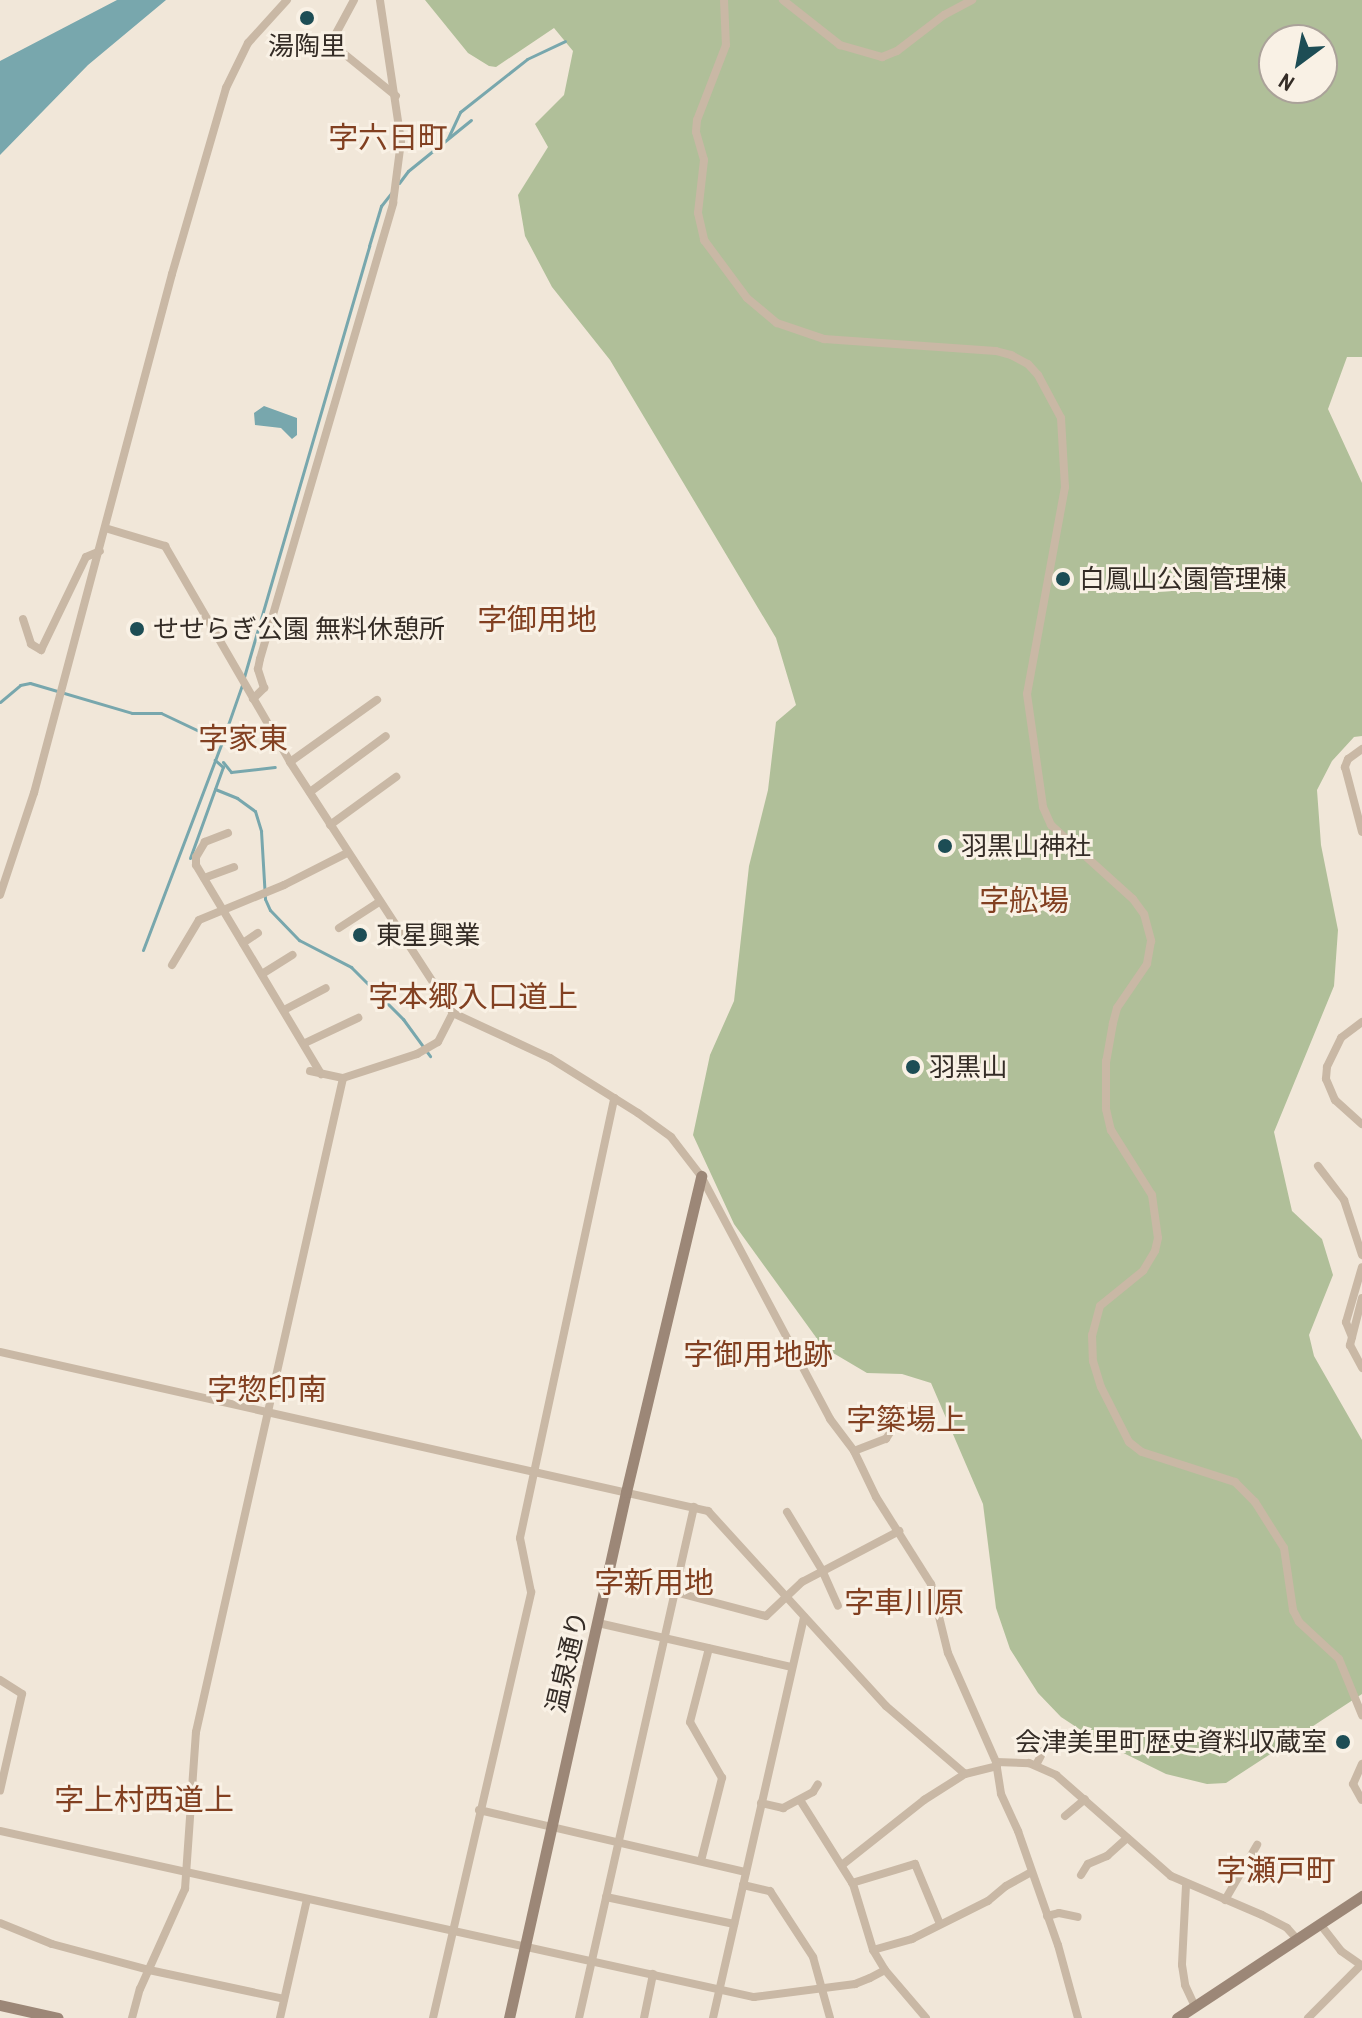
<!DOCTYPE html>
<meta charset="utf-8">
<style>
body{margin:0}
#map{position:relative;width:1362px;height:2018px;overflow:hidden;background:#f1e7d9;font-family:"Archivo Narrow","Noto Sans JP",sans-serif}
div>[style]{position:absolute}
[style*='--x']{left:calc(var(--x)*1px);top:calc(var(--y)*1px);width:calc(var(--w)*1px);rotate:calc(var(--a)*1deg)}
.green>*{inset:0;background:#b0bf99}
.water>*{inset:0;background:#78a7ad}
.stream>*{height:3px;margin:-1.5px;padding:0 1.5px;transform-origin:1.5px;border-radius:1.5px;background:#78a7ad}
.street>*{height:8px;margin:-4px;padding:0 4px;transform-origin:4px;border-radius:4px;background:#c9b8a5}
.secondary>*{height:11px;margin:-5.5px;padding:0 5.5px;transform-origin:5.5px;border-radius:5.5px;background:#9c8777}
.dots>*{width:22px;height:22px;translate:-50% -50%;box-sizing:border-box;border:4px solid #f9f1e5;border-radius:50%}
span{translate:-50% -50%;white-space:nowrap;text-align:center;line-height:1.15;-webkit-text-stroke:6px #f9f1e5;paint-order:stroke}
.poi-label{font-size:26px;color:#342c26}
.left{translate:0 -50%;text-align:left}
.right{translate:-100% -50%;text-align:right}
.street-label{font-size:26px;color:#342c26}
.quarter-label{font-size:30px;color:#824021}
.north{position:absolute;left:1258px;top:24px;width:80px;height:80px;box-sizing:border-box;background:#f9f1e5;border:2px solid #aaa299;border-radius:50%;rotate:212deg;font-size:22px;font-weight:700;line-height:32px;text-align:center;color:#342c26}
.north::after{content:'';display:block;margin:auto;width:28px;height:36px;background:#1d4d55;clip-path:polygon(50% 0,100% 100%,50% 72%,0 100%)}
</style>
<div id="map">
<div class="green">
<div style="clip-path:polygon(evenodd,425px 0,1362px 0,1362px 357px,1347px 357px,1328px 409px,1362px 483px,1362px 736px,1354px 737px,1332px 761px,1317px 790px,1321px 845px,1338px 930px,1334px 986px,1274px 1132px,1292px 1211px,1322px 1239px,1333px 1275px,1309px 1335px,1314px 1356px,1362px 1440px,1362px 1694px,1226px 1783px,1207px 1784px,1166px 1774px,1093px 1738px,1061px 1717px,1038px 1693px,1010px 1649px,996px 1608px,983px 1504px,931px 1383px,902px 1374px,867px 1373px,823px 1347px,734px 1224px,693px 1135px,710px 1055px,734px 1001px,749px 866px,768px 790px,776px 722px,796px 705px,776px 638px,610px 360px,552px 287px,525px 236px,518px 195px,548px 147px,535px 124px,564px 95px,573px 51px,554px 28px,496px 67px,489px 66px,468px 53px,425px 0,1274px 40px,1322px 40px,1322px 88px,1274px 88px,1274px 40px)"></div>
</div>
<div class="water">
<div style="clip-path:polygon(117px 0,166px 0,88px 65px,0 155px,0 61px)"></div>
<div style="clip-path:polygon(264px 406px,297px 418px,297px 435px,292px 439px,281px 428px,255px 425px,254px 413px)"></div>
</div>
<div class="stream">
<div style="--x:448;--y:138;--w:29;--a:-65"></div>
<div style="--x:460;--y:112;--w:85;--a:-38.3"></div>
<div style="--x:527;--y:59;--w:42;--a:-25.3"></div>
<div style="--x:399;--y:183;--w:15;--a:-53"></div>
<div style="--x:408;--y:171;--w:81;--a:-39"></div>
<div style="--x:244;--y:677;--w:449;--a:-73.8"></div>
<div style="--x:369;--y:246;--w:42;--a:-73.3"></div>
<div style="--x:381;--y:206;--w:18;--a:-52"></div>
<div style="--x:0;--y:702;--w:26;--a:-40"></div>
<div style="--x:20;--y:685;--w:10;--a:-11"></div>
<div style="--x:30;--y:683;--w:106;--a:16.4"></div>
<div style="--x:132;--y:713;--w:29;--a:0"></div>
<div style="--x:161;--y:713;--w:68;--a:25.4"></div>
<div style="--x:222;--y:742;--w:60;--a:-70.7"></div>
<div style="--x:223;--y:762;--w:13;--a:51"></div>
<div style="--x:231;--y:772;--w:44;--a:-6.5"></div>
<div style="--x:215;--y:789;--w:24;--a:22"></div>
<div style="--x:237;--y:798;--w:22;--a:36"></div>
<div style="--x:255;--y:811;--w:21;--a:73"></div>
<div style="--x:261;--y:831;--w:68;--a:86.6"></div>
<div style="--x:265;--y:899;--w:12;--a:66"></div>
<div style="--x:270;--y:910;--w:42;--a:46"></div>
<div style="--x:299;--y:940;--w:59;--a:27.4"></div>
<div style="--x:351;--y:967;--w:74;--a:45"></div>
<div style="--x:403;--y:1019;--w:46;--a:53.9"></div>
<div style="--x:190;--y:858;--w:97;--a:-70.1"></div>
<div style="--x:223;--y:767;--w:11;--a:-139"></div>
<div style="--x:143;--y:950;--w:222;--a:-69.2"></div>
</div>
<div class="street">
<div style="--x:354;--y:0;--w:44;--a:118.3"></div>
<div style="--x:333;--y:39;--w:10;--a:66"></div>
<div style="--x:337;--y:48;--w:76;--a:39.1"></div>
<div style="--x:724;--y:0;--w:45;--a:87.5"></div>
<div style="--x:726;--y:45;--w:80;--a:111.1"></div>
<div style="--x:697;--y:120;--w:12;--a:95"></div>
<div style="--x:696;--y:132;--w:29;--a:74"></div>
<div style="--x:704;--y:160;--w:53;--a:96.5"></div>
<div style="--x:698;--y:213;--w:28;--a:77"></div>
<div style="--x:704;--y:240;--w:72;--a:53.4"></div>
<div style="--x:747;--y:298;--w:39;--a:40"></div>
<div style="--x:777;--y:323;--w:50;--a:18.8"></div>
<div style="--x:824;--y:339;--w:172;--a:4"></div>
<div style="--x:996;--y:351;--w:16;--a:15"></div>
<div style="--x:1011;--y:355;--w:19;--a:28"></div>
<div style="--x:1028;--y:364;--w:15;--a:48"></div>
<div style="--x:1038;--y:375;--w:49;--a:61.9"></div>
<div style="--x:1061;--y:418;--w:69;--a:86.7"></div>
<div style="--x:1065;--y:487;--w:210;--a:100.4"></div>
<div style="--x:1027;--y:694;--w:114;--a:81.9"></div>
<div style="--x:1043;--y:807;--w:20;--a:66"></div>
<div style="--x:1051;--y:825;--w:110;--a:42.1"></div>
<div style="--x:1133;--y:899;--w:19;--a:54"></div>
<div style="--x:1144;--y:914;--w:28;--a:75"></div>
<div style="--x:1151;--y:941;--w:23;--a:100"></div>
<div style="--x:1147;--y:964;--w:53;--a:124.3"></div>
<div style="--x:1117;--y:1008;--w:16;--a:105"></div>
<div style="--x:1113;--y:1023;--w:39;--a:100"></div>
<div style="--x:1106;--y:1061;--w:48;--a:90"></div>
<div style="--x:1106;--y:1109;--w:22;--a:77"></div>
<div style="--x:1111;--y:1130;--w:77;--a:57.8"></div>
<div style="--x:1152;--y:1195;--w:43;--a:82.1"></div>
<div style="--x:1158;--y:1238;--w:13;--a:103"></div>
<div style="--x:1155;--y:1251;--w:23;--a:121"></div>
<div style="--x:1143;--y:1271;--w:55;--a:140.9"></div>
<div style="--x:1100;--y:1306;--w:30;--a:105"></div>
<div style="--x:1092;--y:1335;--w:26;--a:88"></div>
<div style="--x:1093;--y:1361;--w:27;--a:73"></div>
<div style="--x:1101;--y:1387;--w:62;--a:63"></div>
<div style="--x:1129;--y:1442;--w:16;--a:38"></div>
<div style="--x:1142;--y:1452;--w:98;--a:17.9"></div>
<div style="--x:1235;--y:1482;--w:28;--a:45"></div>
<div style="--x:1255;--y:1502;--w:54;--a:57.8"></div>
<div style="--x:1284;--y:1548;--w:63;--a:81.7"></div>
<div style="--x:1293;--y:1610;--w:13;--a:63"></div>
<div style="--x:1299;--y:1622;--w:54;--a:42.8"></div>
<div style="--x:1339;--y:1659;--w:61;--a:67.7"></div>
<div style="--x:783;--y:0;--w:73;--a:38.3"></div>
<div style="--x:840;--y:45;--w:44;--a:15.9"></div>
<div style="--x:882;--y:57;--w:16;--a:-22"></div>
<div style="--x:897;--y:51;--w:59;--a:-37.5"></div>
<div style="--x:944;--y:15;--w:32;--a:-28"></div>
<div style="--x:105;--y:528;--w:63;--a:16.7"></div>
<div style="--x:165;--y:546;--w:250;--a:59.9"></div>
<div style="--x:290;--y:762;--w:299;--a:57"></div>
<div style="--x:453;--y:1013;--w:107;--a:24.9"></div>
<div style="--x:550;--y:1058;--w:104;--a:32"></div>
<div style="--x:638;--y:1113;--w:41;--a:36"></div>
<div style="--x:671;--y:1137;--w:49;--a:52.4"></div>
<div style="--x:701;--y:1176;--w:275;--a:62"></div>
<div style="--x:830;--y:1419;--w:40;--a:53"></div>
<div style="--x:854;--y:1451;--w:51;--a:64.4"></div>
<div style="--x:876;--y:1497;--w:103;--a:57.7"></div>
<div style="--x:931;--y:1584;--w:71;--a:76.2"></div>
<div style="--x:948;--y:1653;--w:119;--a:66.2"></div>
<div style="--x:996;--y:1762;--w:32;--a:81"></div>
<div style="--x:1001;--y:1794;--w:41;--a:65.3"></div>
<div style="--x:1018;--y:1831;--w:121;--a:70.7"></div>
<div style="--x:1058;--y:1945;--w:76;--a:74.7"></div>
<div style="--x:23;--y:619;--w:26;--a:72"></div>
<div style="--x:31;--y:644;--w:12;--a:31"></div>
<div style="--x:41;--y:650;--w:103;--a:-64.2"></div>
<div style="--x:86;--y:557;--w:15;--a:-23"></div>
<div style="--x:253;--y:699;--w:16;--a:-45"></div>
<div style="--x:264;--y:688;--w:20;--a:-108"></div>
<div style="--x:258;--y:669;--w:10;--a:-79"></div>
<div style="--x:260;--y:659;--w:475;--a:-73.7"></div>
<div style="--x:393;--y:203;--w:63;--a:-82.6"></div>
<div style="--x:401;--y:141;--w:143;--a:-98.5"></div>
<div style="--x:1362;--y:749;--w:17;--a:144"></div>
<div style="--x:1348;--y:759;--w:9;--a:111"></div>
<div style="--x:1345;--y:767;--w:67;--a:75.3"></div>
<div style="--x:290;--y:762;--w:107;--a:-35.5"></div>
<div style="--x:310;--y:792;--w:94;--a:-36.4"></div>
<div style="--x:330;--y:825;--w:82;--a:-36"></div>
<div style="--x:228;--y:833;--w:25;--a:159"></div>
<div style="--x:205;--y:842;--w:17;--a:121"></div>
<div style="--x:196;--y:857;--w:8;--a:90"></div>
<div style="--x:196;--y:865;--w:244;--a:59.1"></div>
<div style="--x:204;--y:878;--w:32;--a:-20"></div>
<div style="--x:0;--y:895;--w:108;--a:-71.6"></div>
<div style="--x:34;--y:793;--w:537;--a:-75.11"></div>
<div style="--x:172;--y:274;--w:194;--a:-73.8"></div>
<div style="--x:226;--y:88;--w:50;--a:-63.9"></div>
<div style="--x:248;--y:43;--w:58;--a:-47.8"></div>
<div style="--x:339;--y:928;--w:48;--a:-33"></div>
<div style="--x:243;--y:943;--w:18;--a:-34"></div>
<div style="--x:172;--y:965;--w:52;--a:-59"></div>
<div style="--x:199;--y:920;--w:92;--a:-22.4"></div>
<div style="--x:284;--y:885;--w:71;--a:-26.9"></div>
<div style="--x:262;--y:974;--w:36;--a:-32"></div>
<div style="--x:284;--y:1010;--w:47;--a:-27.6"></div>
<div style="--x:1362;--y:1022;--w:26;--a:143"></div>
<div style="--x:1341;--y:1038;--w:32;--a:116"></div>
<div style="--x:1327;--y:1067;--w:12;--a:95"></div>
<div style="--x:1326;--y:1079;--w:23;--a:67"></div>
<div style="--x:1335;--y:1100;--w:36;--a:42"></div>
<div style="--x:305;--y:1043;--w:59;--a:-25.3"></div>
<div style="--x:310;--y:1071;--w:34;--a:12"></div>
<div style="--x:1318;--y:1166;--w:43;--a:52.6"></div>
<div style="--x:1344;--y:1200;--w:58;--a:71.9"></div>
<div style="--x:1362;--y:1298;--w:49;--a:104.3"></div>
<div style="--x:1350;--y:1345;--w:26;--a:62"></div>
<div style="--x:1352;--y:1337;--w:16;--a:-112"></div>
<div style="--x:1346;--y:1322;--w:57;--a:-73.8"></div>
<div style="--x:0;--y:1352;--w:726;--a:12.66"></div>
<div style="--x:708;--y:1511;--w:264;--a:47.6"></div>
<div style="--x:886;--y:1706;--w:104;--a:40.7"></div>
<div style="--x:854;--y:1451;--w:34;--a:-21"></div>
<div style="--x:886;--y:1439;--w:31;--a:-58"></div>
<div style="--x:902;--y:1413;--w:17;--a:-13"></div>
<div style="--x:787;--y:1512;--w:68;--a:58.9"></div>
<div style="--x:822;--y:1570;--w:39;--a:66"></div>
<div style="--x:675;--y:1592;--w:94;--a:14.8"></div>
<div style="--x:766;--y:1616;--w:50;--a:-43.4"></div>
<div style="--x:802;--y:1582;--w:110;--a:-27.7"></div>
<div style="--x:598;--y:1623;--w:199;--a:12.8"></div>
<div style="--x:0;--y:1680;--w:26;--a:32"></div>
<div style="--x:22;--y:1694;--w:99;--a:102.8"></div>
<div style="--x:996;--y:1762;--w:33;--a:2"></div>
<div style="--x:1029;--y:1763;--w:30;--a:24"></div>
<div style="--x:1056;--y:1775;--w:153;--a:41.3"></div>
<div style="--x:1171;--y:1876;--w:99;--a:23.2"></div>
<div style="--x:1262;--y:1915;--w:28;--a:27"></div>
<div style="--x:1287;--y:1928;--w:15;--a:48"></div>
<div style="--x:1362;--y:1764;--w:22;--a:114"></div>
<div style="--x:1353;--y:1784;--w:18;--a:61"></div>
<div style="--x:1036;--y:1765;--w:17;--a:-62"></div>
<div style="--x:800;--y:1800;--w:99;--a:57.8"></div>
<div style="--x:853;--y:1884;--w:69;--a:73.1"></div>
<div style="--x:761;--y:1803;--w:23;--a:13"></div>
<div style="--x:783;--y:1808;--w:34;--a:-28"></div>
<div style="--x:813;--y:1792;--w:9;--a:-58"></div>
<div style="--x:479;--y:1810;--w:274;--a:13.1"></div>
<div style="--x:1065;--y:1816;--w:26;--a:-40"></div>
<div style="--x:0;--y:1831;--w:772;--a:12.42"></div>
<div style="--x:754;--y:1997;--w:102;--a:-7.3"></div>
<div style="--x:855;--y:1984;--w:16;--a:-22"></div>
<div style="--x:870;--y:1978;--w:17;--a:-28"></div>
<div style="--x:885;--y:1970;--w:23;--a:-121"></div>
<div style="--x:873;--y:1950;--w:41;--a:-15.8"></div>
<div style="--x:912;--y:1939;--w:85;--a:-26.6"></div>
<div style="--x:988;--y:1901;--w:23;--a:-40"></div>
<div style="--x:1006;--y:1886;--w:29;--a:-29"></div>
<div style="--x:701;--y:1861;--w:86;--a:-75.8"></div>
<div style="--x:722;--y:1778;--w:64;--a:-119.7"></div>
<div style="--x:690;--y:1722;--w:76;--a:-75.6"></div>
<div style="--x:842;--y:1865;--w:105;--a:-38.4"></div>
<div style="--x:924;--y:1800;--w:49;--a:-32.4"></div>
<div style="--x:965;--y:1774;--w:33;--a:-14"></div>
<div style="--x:1081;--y:1875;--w:13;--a:-58"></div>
<div style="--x:1088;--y:1864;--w:21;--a:-23"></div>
<div style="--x:1107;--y:1856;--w:27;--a:-42"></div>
<div style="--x:852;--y:1883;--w:66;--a:-16.8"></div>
<div style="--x:915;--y:1864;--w:65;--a:67.4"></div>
<div style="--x:743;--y:1885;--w:28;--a:13"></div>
<div style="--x:770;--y:1891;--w:79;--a:56.9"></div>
<div style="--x:813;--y:1957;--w:63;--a:74.4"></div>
<div style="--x:1186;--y:1885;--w:80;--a:92.9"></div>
<div style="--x:1182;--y:1965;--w:20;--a:81"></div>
<div style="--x:1185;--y:1985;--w:23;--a:65"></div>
<div style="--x:606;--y:1897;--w:131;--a:11.9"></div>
<div style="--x:1225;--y:1900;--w:64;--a:-59.8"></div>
<div style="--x:1047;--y:1916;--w:12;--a:-14"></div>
<div style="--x:1059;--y:1913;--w:19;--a:12"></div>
<div style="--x:0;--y:1923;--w:56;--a:22"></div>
<div style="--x:52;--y:1944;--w:100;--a:15"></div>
<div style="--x:149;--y:1970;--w:138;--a:12.1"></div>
<div style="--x:1320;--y:1924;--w:34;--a:52"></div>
<div style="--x:1341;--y:1951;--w:24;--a:35"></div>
<div style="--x:885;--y:1970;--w:63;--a:49.5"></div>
<div style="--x:132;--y:2018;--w:30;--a:-75"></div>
<div style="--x:140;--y:1989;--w:110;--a:-65.8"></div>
<div style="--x:185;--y:1889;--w:157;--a:-86"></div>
<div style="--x:196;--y:1732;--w:670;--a:-77.33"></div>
<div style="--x:343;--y:1078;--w:78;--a:-18"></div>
<div style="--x:417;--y:1054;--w:24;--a:-30"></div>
<div style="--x:438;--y:1042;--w:33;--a:-63"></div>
<div style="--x:280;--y:2018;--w:122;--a:-77.2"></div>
<div style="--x:433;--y:2018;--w:437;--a:-77"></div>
<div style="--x:531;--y:1592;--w:55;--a:-101.5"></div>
<div style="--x:520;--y:1538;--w:450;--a:-77.9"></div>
<div style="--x:579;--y:2018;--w:524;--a:-77.32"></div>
<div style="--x:644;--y:2018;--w:45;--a:-78.4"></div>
<div style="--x:713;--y:2018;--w:411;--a:-77.2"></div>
<div style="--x:1308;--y:2018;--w:74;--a:-45"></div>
</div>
<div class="secondary">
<div style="--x:0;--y:2005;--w:59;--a:12.6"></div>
<div style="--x:509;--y:2018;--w:539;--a:-77.46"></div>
<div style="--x:626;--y:1492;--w:325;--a:-76.6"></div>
<div style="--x:1177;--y:2018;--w:222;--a:-33.4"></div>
</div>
<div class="dots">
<div style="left:307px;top:18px;background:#1d4d55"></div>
<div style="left:1063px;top:579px;background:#1d4d55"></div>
<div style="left:137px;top:629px;background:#1d4d55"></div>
<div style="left:945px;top:846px;background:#1d4d55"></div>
<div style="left:360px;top:935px;background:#1d4d55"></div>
<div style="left:913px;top:1067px;background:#1d4d55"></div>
<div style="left:1343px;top:1742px;background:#1d4d55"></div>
</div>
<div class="poi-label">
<span style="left:307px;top:46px">湯陶里</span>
<span class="left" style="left:1079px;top:579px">白鳳山公園管理棟</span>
<span class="left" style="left:153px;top:629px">せせらぎ公園 無料休憩所</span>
<span class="left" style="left:961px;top:846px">羽黒山神社</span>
<span class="left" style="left:376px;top:935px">東星興業</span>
<span class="left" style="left:929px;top:1067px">羽黒山</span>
<span class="right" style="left:1327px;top:1742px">会津美里町歴史資料収蔵室</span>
</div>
<div class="street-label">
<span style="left:567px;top:1662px;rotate:-77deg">温泉通り</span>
</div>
<div class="quarter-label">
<span style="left:388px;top:137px">字六日町</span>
<span style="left:537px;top:619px">字御用地</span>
<span style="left:243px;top:738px">字家東</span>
<span style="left:1024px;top:900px">字舩場</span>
<span style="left:473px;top:996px">字本郷入口道上</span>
<span style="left:758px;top:1354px">字御用地跡</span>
<span style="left:267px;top:1389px">字惣印南</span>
<span style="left:906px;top:1419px">字簗場上</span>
<span style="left:654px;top:1582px">字新用地</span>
<span style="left:904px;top:1602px">字車川原</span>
<span style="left:144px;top:1799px">字上村西道上</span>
<span style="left:1276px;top:1870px">字瀬戸町</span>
</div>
<div class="north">N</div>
</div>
